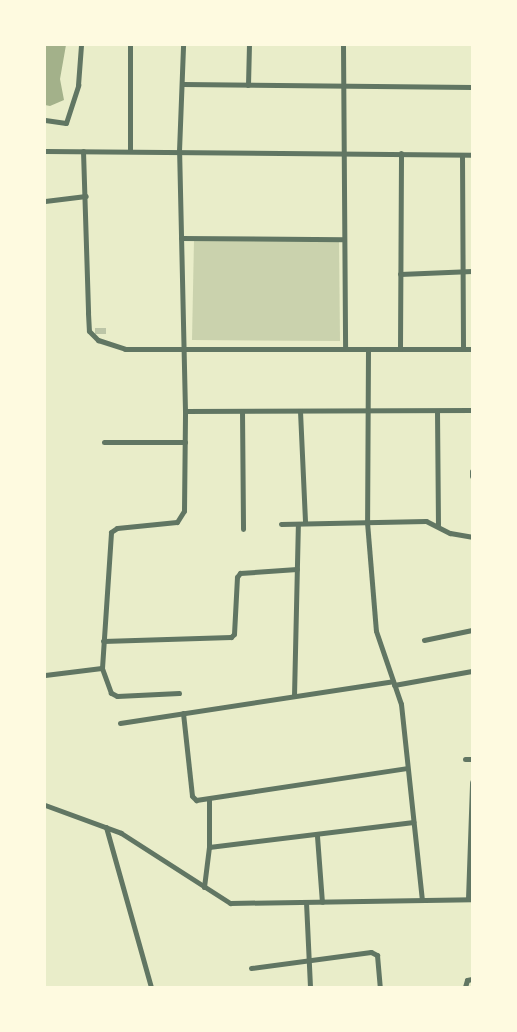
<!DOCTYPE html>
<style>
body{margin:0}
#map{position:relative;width:517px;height:1032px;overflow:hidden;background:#e9edc9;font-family:Signika,sans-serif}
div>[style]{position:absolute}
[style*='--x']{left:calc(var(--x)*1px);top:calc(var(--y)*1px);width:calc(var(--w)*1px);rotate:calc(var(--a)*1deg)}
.green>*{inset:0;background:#cad2ad}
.water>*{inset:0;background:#a3b18a}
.building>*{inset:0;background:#bcc5a7}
.minor>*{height:5px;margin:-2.5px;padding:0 2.5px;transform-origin:2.5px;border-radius:2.5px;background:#617663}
span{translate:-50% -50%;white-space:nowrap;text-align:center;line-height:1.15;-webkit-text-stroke:4px #fefae0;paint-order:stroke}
.frame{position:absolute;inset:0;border:46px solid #fefae0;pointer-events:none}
</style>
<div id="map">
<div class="green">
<div style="clip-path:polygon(194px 240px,339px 240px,340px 341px,192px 340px)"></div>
</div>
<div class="water">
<div style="clip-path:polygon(45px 45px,66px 45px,60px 79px,64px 100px,50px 106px,45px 105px)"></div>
</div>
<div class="building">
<div style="clip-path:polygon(95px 328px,106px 328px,106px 334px,95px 334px)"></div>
</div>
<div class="minor">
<div style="--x:130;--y:45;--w:106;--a:90"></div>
<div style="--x:343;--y:45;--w:304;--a:89.6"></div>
<div style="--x:183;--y:84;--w:289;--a:0.6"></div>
<div style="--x:248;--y:85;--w:40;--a:-88.6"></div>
<div style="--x:45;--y:120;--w:21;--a:8"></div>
<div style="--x:66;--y:123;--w:40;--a:-72"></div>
<div style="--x:78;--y:85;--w:40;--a:-85.7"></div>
<div style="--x:45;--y:151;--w:427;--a:0.5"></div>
<div style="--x:83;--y:151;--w:162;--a:88.2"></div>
<div style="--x:88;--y:313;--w:18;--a:87"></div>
<div style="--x:89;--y:331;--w:13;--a:45"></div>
<div style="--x:98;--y:340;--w:28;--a:18"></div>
<div style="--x:125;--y:349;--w:347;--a:0"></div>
<div style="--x:462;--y:155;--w:194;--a:89.7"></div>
<div style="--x:45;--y:201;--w:41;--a:-7"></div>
<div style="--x:181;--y:238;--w:163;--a:0.4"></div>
<div style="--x:400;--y:274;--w:72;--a:-2.4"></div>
<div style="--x:368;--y:349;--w:173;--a:90.3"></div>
<div style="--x:367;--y:522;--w:109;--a:85.3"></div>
<div style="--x:376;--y:631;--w:77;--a:71.1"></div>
<div style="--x:401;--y:704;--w:197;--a:83.9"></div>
<div style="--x:400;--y:349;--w:196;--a:-89.7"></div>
<div style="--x:185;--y:411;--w:287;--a:-0.2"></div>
<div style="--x:242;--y:411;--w:118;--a:89.5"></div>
<div style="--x:300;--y:411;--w:112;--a:87.4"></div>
<div style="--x:437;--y:411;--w:114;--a:89.5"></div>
<div style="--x:104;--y:442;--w:81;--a:0"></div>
<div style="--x:472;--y:471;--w:5;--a:90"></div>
<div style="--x:281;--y:524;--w:145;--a:-1.2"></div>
<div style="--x:426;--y:521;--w:27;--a:27"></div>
<div style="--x:450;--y:533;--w:22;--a:10"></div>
<div style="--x:424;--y:640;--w:49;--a:-11.8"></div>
<div style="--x:103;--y:641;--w:128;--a:-1.8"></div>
<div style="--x:231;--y:637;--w:4;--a:-45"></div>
<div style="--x:234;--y:634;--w:57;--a:-87"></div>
<div style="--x:237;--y:577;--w:5;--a:-53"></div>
<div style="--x:240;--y:573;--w:57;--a:-4"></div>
<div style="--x:45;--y:675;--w:57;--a:-7"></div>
<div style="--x:394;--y:685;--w:79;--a:-10.2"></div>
<div style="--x:179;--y:693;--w:62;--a:177.2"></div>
<div style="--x:117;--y:696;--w:7;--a:-153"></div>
<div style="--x:111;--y:693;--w:27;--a:-110"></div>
<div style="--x:102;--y:668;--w:136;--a:-86.2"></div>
<div style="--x:111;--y:532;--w:7;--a:-34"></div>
<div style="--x:117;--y:528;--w:60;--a:-5.7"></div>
<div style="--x:177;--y:522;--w:13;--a:-58"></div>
<div style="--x:184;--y:511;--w:100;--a:-89.4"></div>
<div style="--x:185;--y:411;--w:260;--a:-91.3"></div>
<div style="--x:179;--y:151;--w:106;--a:-87.8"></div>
<div style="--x:294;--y:696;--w:172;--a:-88.7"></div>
<div style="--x:183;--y:713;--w:83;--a:83.8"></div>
<div style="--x:192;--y:796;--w:6;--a:45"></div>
<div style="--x:196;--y:800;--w:213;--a:-8.6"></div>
<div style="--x:120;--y:723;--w:276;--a:-8.7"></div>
<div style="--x:465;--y:759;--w:7;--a:0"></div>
<div style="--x:45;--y:805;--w:81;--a:20.2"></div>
<div style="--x:121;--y:833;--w:130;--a:32.7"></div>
<div style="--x:230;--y:903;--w:242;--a:-0.9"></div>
<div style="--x:106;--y:827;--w:166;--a:74.3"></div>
<div style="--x:317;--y:836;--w:66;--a:85.7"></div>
<div style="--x:209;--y:847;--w:206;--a:-7"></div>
<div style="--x:204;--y:887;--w:40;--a:-82.9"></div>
<div style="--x:209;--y:847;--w:48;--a:-90"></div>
<div style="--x:468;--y:899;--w:117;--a:-88"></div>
<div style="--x:306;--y:902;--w:85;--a:87.3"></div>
<div style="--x:251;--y:968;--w:121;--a:-7.6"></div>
<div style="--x:371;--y:952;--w:7;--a:27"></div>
<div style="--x:377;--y:955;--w:32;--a:85"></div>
<div style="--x:465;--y:987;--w:7;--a:-74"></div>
<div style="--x:467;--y:980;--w:5;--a:-11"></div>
</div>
<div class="frame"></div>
</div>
